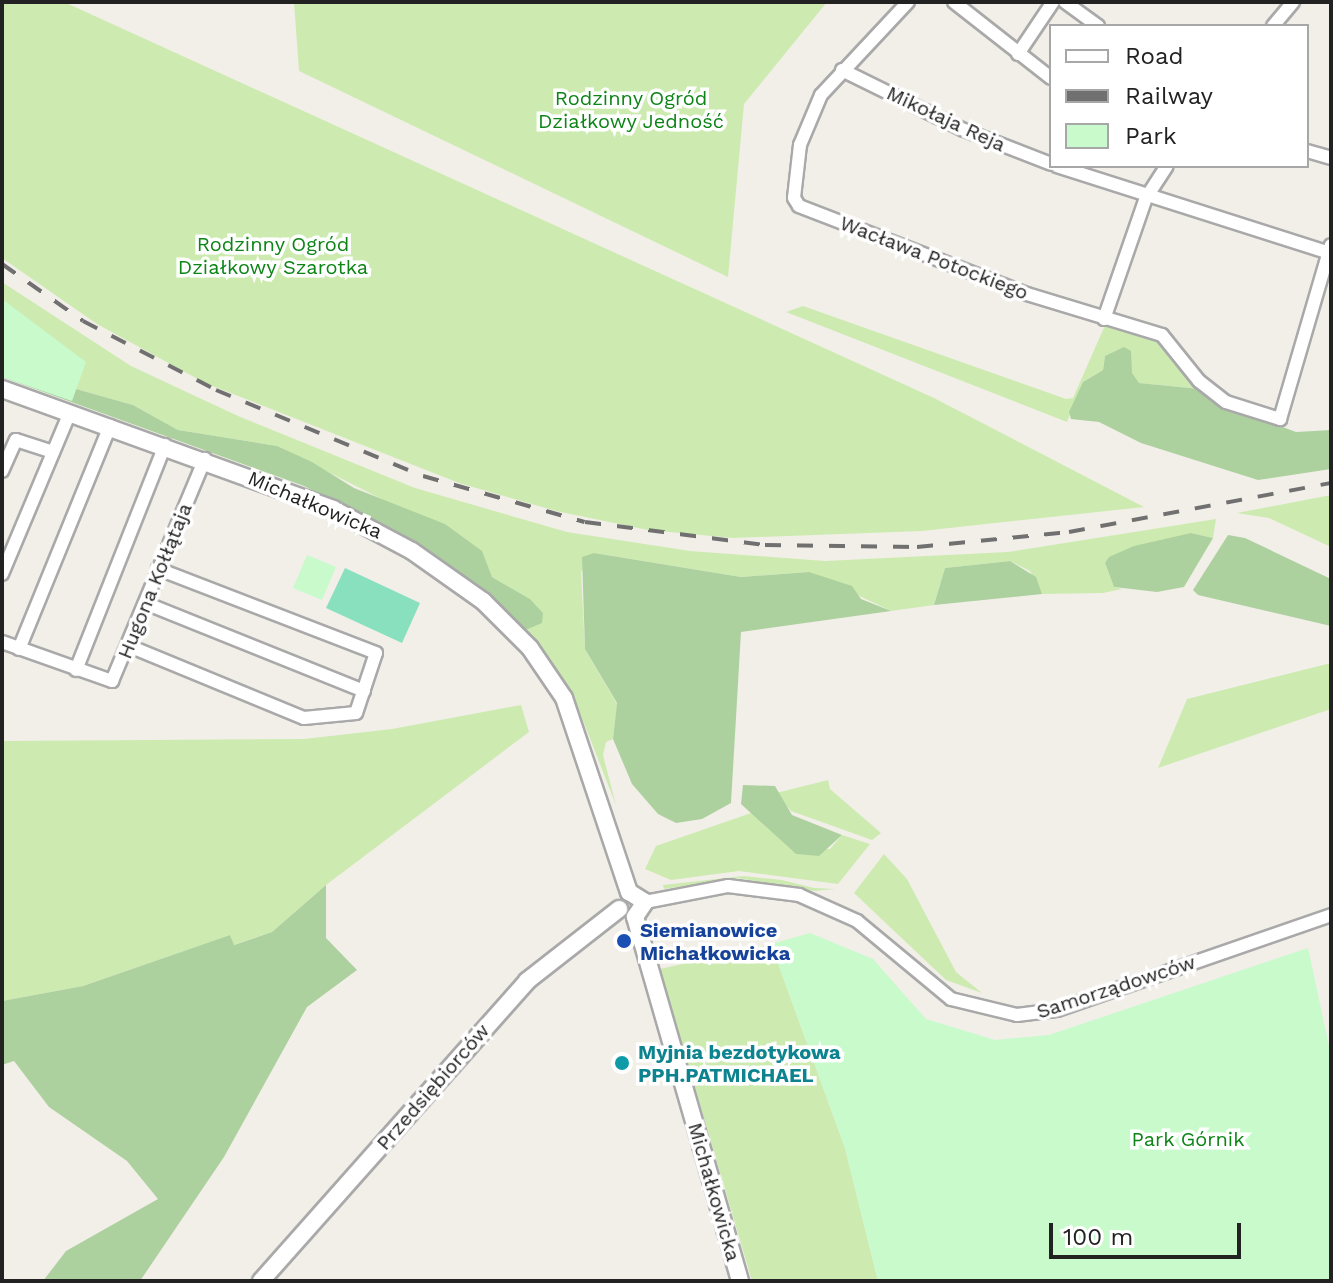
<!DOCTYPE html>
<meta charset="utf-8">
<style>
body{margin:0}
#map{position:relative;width:1333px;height:1283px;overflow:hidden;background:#f2efe9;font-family:"Work Sans",sans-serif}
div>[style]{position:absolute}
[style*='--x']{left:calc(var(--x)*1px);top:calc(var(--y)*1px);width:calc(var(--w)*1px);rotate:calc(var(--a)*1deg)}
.grass>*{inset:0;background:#cdebb0}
.forest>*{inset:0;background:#add19e}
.park>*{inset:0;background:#c8facc}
.pitch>*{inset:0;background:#88e0be}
.roads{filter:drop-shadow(2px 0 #a9a9a9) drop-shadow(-2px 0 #a9a9a9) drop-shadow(0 2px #a9a9a9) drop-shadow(0 -2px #a9a9a9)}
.minor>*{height:12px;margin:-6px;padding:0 6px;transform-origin:6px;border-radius:6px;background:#fff}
.tertiary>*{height:16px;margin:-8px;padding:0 8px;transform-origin:8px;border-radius:8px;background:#fff}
.rail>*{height:4px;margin-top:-2px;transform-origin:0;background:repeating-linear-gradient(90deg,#707070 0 16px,transparent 0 32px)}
.dots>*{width:22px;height:22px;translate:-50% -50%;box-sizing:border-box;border:4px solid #fff;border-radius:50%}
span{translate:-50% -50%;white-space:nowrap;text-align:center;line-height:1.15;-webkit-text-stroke:7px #fff;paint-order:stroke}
.park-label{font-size:20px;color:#0c8416}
.street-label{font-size:20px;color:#222}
.transit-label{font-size:20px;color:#164399;font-weight:700}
.left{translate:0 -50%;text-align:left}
.culture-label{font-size:20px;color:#0d838f;font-weight:700}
.frame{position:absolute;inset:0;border:4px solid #222;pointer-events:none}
.legend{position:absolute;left:1049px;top:24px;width:260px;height:144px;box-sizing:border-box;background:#fff;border:2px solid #a7a7a7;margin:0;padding:10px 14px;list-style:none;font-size:24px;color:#222}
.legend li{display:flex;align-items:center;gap:16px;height:40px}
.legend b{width:40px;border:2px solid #a7a7a7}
.scale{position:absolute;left:1049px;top:1223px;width:192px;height:36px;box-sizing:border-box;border:4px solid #222;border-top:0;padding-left:10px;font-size:24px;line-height:28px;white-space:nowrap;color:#222;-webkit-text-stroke:6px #fff;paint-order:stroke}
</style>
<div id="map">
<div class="grass">
<div style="clip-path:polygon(2px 2px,64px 2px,934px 398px,1144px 507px,922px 531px,733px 538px,648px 530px,556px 511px,459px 483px,205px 383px,97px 324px,2px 258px)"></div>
<div style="clip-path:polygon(294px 2px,827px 2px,744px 104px,728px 277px,299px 71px)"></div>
<div style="clip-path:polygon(2px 282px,131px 366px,238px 416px,415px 488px,567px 532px,690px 551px,825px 561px,1008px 552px,1216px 519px,1213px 538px,1191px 533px,1105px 563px,1114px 587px,1122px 589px,1103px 593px,1042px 594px,1030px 571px,1010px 561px,945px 568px,934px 605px,891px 611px,809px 572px,741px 577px,594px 553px,581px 572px,585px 649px,617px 704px,613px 739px,606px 742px,603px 755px,616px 805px,580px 713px,523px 631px,530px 599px,492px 577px,445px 524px,419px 518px,277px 446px,178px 430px,133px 405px,76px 389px,2px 320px)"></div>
<div style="clip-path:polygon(803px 306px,1066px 399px,1073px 398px,1106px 323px,1158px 342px,1200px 389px,1139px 383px,1105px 356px,1103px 370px,1083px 382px,1067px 422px,786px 312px)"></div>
<div style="clip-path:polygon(1331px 495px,1331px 547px,1269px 518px,1237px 513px)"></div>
<div style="clip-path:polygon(1331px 663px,1331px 709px,1158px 768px,1187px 699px)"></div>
<div style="clip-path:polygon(521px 705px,529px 732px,326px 885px,272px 932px,233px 945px,230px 935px,83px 986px,2px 1001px,2px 741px,304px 739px,392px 729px)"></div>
<div style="clip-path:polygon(828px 780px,830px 789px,881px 833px,872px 840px,791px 811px,776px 793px)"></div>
<div style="clip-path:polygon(751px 813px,781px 836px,789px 848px,830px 849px,842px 835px,870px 844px,838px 884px,739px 871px,671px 880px,645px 869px,656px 846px)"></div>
<div style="clip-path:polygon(884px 854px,907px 879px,956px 972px,982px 993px,946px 980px,854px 893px)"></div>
<div style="clip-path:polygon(743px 876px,782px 880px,814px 888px,835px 889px,814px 891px,737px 878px,664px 889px,663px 885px)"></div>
<div style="clip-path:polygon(771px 944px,845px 1148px,878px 1281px,752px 1281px,660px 969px)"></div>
</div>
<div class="forest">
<div style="clip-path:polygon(1124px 347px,1131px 351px,1132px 373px,1139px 383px,1200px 389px,1227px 406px,1296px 432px,1331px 430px,1331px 469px,1258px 480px,1141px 443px,1099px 422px,1071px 419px,1069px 412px,1083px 382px,1103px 370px,1105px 356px)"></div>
<div style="clip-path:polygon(2px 377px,74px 380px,76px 389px,133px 405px,178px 430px,277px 446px,312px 462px,354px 488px,445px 524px,482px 551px,492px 577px,530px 599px,543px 613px,542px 623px,523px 631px,461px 573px,406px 538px,304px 486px)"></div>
<div style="clip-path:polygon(1191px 533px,1213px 538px,1184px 587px,1157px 592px,1114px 587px,1105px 563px,1109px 557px,1134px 546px)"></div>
<div style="clip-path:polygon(1228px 535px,1245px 538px,1331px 579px,1331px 626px,1198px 595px,1193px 590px)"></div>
<div style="clip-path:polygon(594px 553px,741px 577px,809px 572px,852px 586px,861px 599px,891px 611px,741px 632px,731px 803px,702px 819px,676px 823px,658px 814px,632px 784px,613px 739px,617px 703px,585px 649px,582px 557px)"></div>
<div style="clip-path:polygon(1010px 561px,1036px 577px,1042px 594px,934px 605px,945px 568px)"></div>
<div style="clip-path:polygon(743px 785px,775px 786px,792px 815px,842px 835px,819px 856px,796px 854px,741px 804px)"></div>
<div style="clip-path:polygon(326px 885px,326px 938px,357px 970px,307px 1007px,224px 1157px,140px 1281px,43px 1281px,66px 1251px,158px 1199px,127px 1161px,49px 1107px,14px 1061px,2px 1065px,2px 1001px,83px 986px,230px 935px,234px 945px,272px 932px)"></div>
</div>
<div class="park">
<div style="clip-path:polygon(2px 299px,86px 362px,72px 401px,2px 377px)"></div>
<div style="clip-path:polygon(307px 555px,336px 567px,322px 600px,293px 588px)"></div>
<div style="clip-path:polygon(810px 933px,873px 959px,926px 1019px,995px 1040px,1049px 1035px,1308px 948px,1331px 1055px,1331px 1281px,878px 1281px,845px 1148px,771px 944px)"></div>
</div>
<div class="pitch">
<div style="clip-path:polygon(345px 568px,420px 603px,402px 643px,326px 608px)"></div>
</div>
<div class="roads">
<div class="minor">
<div style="--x:908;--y:2;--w:127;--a:133.1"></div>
<div style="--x:821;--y:95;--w:54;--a:112.8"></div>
<div style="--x:800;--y:145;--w:53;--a:96.5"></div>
<div style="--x:794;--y:198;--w:9;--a:58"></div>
<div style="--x:799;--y:206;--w:244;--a:21.1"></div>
<div style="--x:1027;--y:294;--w:141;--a:16.9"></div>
<div style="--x:1162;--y:335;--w:59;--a:51.2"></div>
<div style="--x:1199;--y:381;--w:34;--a:38"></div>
<div style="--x:1226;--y:402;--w:57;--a:17.5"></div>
<div style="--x:1280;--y:419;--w:181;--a:-73.7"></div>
<div style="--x:954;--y:2;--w:123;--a:38.1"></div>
<div style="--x:1065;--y:2;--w:41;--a:36"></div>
<div style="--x:1273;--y:26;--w:31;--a:-50"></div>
<div style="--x:1018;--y:54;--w:63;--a:-56.1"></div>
<div style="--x:842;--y:70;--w:136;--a:26.2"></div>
<div style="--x:964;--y:130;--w:93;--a:21.3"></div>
<div style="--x:1307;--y:151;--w:25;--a:16"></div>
<div style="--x:1057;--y:166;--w:286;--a:17.7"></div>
<div style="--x:1104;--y:319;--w:128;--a:-70.9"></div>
<div style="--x:1146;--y:198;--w:38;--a:-57"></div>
<div style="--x:2;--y:471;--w:34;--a:-66"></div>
<div style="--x:16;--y:440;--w:39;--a:18"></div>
<div style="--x:2;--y:574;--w:176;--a:-67.2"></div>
<div style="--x:145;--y:603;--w:236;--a:21.9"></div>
<div style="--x:2;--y:642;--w:117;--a:19.5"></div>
<div style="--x:112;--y:681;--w:241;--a:-67.3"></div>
<div style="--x:129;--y:646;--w:189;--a:22.4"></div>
<div style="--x:304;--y:718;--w:52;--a:-5.5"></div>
<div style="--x:356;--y:713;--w:63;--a:-71.6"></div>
<div style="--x:376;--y:653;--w:234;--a:-158.9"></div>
<div style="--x:19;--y:649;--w:241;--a:-67.8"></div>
<div style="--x:76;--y:670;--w:242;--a:-68.4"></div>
<div style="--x:645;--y:902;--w:85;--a:-10.9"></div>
<div style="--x:728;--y:886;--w:72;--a:7.2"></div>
<div style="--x:799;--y:895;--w:64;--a:24.1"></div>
<div style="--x:857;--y:921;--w:122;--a:39.7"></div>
<div style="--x:951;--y:999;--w:68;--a:13.6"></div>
<div style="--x:1017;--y:1015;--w:40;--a:-7.1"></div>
<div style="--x:1057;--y:1010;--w:290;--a:-19.1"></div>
</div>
<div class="tertiary">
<div style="--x:2;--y:389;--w:352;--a:19.9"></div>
<div style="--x:333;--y:509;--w:89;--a:28"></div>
<div style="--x:412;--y:551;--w:87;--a:35.2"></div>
<div style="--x:483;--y:601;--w:66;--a:45"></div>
<div style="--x:530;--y:648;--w:60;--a:55.8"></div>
<div style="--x:564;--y:698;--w:205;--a:71.5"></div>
<div style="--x:629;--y:892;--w:19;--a:32"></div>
<div style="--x:645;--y:902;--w:18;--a:124"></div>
<div style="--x:635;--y:917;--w:379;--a:73.9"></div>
<div style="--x:261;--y:1281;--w:401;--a:-48.4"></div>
<div style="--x:527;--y:981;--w:117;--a:-38"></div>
</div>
</div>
<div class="rail">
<div style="--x:2;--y:264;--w:99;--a:35.1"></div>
<div style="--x:83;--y:321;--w:150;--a:27.4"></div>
<div style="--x:216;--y:390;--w:224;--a:22.6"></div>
<div style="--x:423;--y:476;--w:168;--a:15.9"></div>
<div style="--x:585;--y:522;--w:181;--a:7.3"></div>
<div style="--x:765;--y:545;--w:152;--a:0.8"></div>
<div style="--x:917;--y:547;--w:153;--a:-5.6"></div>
<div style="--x:1069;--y:532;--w:267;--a:-10.6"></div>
</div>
<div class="dots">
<div style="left:624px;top:941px;background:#1a4fb4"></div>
<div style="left:622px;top:1063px;background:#0f9aa8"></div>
</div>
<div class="park-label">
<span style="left:631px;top:110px">Rodzinny Ogród<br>Działkowy Jedność</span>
<span style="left:273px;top:256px">Rodzinny Ogród<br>Działkowy Szarotka</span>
<span style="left:1188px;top:1139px">Park Górnik</span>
</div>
<div class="street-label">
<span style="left:946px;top:119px;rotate:25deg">Mikołaja Reja</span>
<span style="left:934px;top:258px;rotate:21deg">Wacława Potockiego</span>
<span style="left:315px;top:505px;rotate:23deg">Michałkowicka</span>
<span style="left:155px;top:581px;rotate:-68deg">Hugona Kołłątaja</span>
<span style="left:1116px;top:987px;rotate:-18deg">Samorządowców</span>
<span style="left:433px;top:1087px;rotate:-49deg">Przedsiębiorców</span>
<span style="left:714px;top:1192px;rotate:74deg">Michałkowicka</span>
</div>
<div class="transit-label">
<span class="left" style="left:640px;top:942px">Siemianowice<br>Michałkowicka</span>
</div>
<div class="culture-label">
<span class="left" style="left:638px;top:1064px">Myjnia bezdotykowa<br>PPH.PATMICHAEL</span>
</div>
<div class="frame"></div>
<ul class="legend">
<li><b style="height:10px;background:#fff"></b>Road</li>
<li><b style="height:10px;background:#707070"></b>Railway</li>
<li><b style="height:22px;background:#c8facc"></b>Park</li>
</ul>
<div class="scale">100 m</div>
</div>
